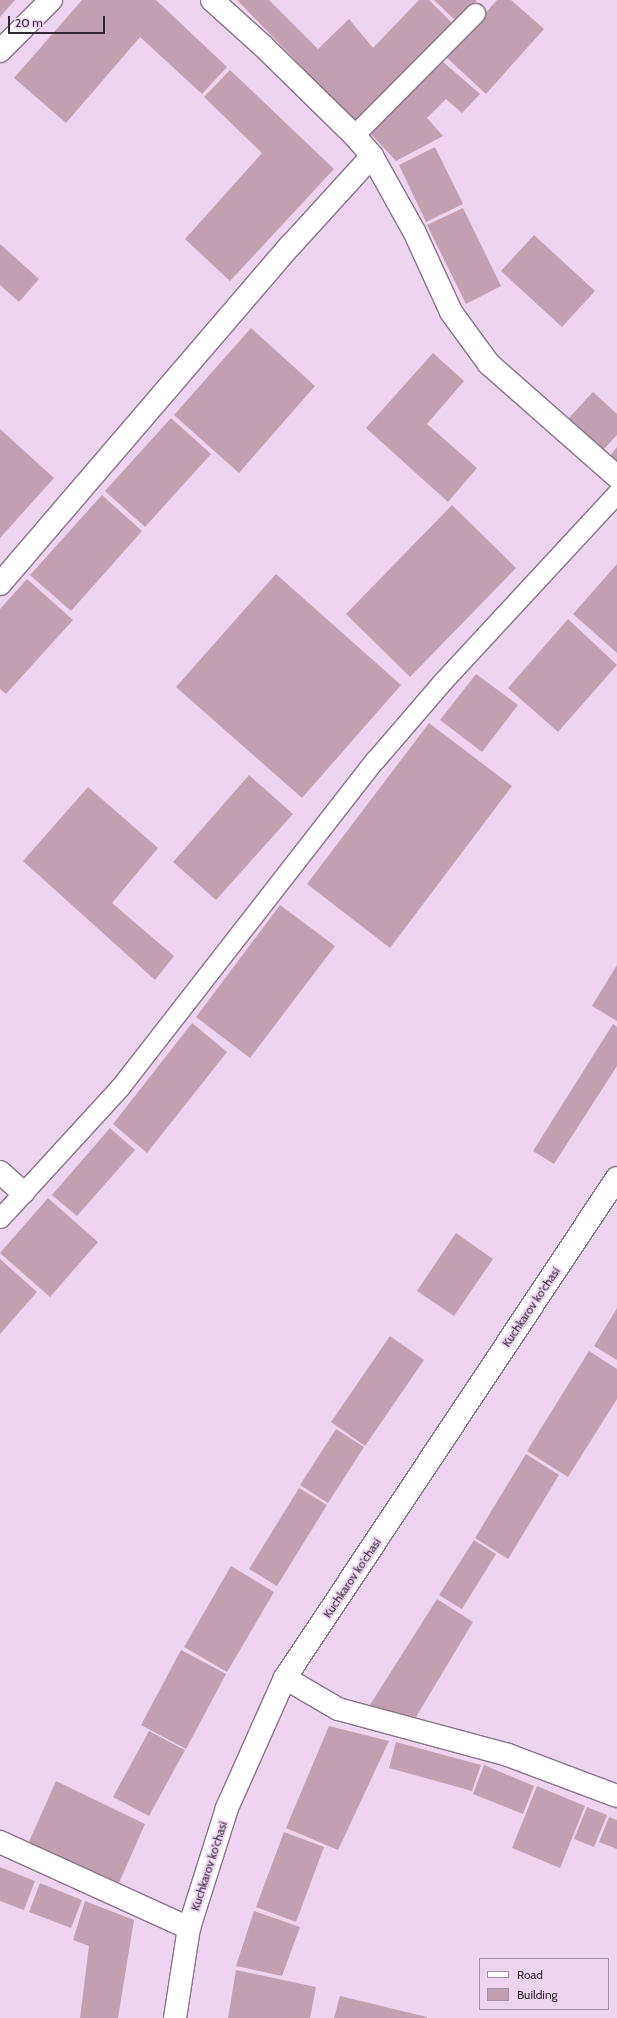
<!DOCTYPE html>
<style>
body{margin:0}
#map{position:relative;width:617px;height:2018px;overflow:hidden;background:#eed4f1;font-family:Cabin,sans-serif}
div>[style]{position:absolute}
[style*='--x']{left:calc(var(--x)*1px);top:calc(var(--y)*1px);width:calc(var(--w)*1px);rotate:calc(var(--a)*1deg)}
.building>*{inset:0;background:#c3a0b1}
.roads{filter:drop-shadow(1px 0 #8a738d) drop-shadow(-1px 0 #8a738d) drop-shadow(0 1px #8a738d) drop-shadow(0 -1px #8a738d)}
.lane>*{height:19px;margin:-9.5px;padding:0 9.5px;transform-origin:9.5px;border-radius:9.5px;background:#fff}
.street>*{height:22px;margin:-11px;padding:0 11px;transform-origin:11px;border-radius:11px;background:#fff}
.secondary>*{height:22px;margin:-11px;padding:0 11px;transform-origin:11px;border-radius:11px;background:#fff}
span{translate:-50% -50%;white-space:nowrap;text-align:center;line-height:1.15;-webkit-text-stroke:4px #eed4f1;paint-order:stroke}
.street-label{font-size:12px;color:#312833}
.legend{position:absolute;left:479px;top:1958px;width:130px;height:52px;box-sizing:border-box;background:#eed4f1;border:1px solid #a28fa5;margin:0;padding:5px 7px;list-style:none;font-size:12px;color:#312833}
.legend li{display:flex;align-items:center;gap:8px;height:20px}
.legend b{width:20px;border:1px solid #a28fa5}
.scale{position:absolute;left:8px;top:16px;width:97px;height:18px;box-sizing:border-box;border:2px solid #312833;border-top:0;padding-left:5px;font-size:12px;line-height:14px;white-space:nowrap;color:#312833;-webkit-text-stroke:3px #eed4f1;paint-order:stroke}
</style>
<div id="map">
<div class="building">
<div style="clip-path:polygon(0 0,15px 0,0 17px)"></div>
<div style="clip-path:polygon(82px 0,156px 0,227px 67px,202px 94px,140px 37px,66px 123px,14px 78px)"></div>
<div style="clip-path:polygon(237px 0,269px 0,318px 49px,349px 19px,373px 48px,419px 0,429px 0,454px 25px,357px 124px)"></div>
<div style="clip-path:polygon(434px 0,477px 0,457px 22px)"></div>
<div style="clip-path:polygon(497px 0,511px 0,544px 29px,486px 94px,446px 57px)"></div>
<div style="clip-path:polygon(442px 61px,480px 94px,462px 113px,446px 99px,427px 118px,443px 136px,396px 161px,369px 132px)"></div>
<div style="clip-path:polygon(230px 70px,334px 169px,230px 281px,185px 239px,262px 153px,204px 97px)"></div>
<div style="clip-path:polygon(435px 147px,463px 204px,426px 222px,399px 165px)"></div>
<div style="clip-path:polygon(463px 208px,501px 286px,466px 304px,427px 225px)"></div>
<div style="clip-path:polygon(534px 235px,595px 291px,562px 327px,501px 271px)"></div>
<div style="clip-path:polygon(0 244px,39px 279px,19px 302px,0 285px)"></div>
<div style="clip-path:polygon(251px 328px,315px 386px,239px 473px,174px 415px)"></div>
<div style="clip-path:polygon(433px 353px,464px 381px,427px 424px,477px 468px,448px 502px,366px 428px)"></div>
<div style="clip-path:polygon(593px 392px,617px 414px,617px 435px,602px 451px,568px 419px)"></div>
<div style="clip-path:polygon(171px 418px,211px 454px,145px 527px,105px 491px)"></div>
<div style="clip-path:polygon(0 429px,54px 478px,0 538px)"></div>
<div style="clip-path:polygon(617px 447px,617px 461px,610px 456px)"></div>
<div style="clip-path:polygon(102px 495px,142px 531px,71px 611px,30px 575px)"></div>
<div style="clip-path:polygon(452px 505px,516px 568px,410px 677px,346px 614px)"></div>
<div style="clip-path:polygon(617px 564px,617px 653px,573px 614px)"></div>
<div style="clip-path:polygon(276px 574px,401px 685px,302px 798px,176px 687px)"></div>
<div style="clip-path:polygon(27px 579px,73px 620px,6px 694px,0 689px,0 609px)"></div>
<div style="clip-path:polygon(568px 619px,617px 665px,558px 732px,508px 688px)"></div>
<div style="clip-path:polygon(476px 674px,518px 705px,482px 752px,440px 720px)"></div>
<div style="clip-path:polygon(429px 723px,512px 786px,390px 948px,307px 884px)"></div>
<div style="clip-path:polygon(249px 775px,293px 814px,216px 900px,173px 862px)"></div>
<div style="clip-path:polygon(88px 787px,158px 848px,112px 903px,174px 956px,155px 980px,23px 861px)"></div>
<div style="clip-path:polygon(280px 905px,335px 946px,250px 1058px,196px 1017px)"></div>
<div style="clip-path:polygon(617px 965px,617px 1021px,592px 1006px)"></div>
<div style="clip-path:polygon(192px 1023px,227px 1052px,147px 1153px,113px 1124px)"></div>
<div style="clip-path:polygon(613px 1024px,617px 1027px,617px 1066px,554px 1164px,533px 1151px)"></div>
<div style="clip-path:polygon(110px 1128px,135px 1150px,77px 1216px,52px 1195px)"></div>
<div style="clip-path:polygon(48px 1198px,98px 1242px,50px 1297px,0 1253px)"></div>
<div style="clip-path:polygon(456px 1233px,493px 1259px,454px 1316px,417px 1291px)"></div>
<div style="clip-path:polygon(0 1259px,37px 1292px,0 1334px)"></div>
<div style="clip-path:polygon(617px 1308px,617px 1360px,594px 1346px)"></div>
<div style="clip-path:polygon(390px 1336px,424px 1360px,365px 1446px,331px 1422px)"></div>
<div style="clip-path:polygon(589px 1351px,617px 1369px,617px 1399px,568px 1477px,527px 1451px)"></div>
<div style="clip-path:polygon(336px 1429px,364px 1447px,328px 1503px,300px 1485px)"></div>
<div style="clip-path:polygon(526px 1454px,559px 1475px,508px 1559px,475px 1538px)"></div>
<div style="clip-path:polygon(299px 1488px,327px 1505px,277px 1586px,249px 1569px)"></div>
<div style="clip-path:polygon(474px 1540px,496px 1554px,462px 1609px,439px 1595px)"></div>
<div style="clip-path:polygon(231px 1566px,274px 1592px,227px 1672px,184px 1647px)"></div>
<div style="clip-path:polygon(437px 1599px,473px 1622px,416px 1717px,368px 1708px)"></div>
<div style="clip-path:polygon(181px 1650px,226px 1674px,186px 1749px,141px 1725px)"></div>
<div style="clip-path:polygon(329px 1726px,389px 1741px,338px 1850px,286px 1828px)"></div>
<div style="clip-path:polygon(149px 1731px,185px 1750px,149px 1816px,113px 1797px)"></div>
<div style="clip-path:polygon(396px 1742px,481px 1765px,472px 1791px,389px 1768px)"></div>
<div style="clip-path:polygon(484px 1765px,534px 1786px,523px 1814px,473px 1794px)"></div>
<div style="clip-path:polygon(56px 1781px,145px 1824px,118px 1885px,28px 1844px)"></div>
<div style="clip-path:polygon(537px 1786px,585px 1806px,560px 1868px,512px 1848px)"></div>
<div style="clip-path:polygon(587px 1807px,607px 1815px,594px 1847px,574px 1839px)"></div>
<div style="clip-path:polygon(609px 1817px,617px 1820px,617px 1849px,599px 1842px)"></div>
<div style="clip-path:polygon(284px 1832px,324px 1847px,296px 1922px,256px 1907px)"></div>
<div style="clip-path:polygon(0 1867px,35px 1881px,24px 1910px,0 1901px)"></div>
<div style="clip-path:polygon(40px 1883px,82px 1900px,71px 1928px,29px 1912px)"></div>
<div style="clip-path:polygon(85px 1901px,134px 1920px,118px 2018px,80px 2018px,89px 1946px,73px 1940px)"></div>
<div style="clip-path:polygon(254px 1911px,300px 1927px,282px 1976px,236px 1966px)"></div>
<div style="clip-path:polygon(236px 1970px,316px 1987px,310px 2018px,228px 2018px)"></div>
<div style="clip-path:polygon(340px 1996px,427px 2017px,427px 2018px,334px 2018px)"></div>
</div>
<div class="roads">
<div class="lane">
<div style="--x:354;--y:135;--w:172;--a:-45.2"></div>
<div style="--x:0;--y:1218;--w:178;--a:-47.5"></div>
<div style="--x:120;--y:1087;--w:415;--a:-52.1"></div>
<div style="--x:375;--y:760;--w:103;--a:-49.3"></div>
<div style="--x:442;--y:682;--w:258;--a:-47.2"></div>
</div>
<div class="street">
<div style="--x:212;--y:0;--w:70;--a:42.1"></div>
<div style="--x:264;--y:47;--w:126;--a:44.4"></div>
<div style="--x:354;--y:135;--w:28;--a:49"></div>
<div style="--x:372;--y:156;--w:86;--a:60.8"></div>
<div style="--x:414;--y:231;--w:89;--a:65.4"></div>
<div style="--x:451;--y:312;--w:64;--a:53.8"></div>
<div style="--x:489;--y:364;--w:171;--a:41.4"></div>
<div style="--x:0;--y:51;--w:72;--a:-45"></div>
<div style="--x:0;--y:584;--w:447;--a:-49.4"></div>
<div style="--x:291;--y:245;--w:120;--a:-47.7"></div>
<div style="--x:0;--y:1172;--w:31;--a:42"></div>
<div style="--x:285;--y:1678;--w:61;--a:30.3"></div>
<div style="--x:338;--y:1709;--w:176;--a:15.1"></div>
<div style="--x:508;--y:1755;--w:116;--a:20.6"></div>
<div style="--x:0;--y:1842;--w:208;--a:24.5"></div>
</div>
<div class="secondary">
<div style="--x:175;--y:2018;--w:91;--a:-81.2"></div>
<div style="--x:189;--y:1928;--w:126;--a:-72.4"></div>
<div style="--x:227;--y:1808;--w:142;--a:-66"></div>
<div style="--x:285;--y:1678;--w:600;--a:-56.42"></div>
</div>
</div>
<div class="street-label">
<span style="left:531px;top:1307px;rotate:-56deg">Kuchkarov ko'chasi</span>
<span style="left:352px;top:1578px;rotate:-56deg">Kuchkarov ko'chasi</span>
<span style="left:209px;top:1866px;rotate:-72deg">Kuchkarov ko'chasi</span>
</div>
<ul class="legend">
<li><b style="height:5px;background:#fff"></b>Road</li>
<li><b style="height:11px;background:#c3a0b1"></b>Building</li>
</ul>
<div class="scale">20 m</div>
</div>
